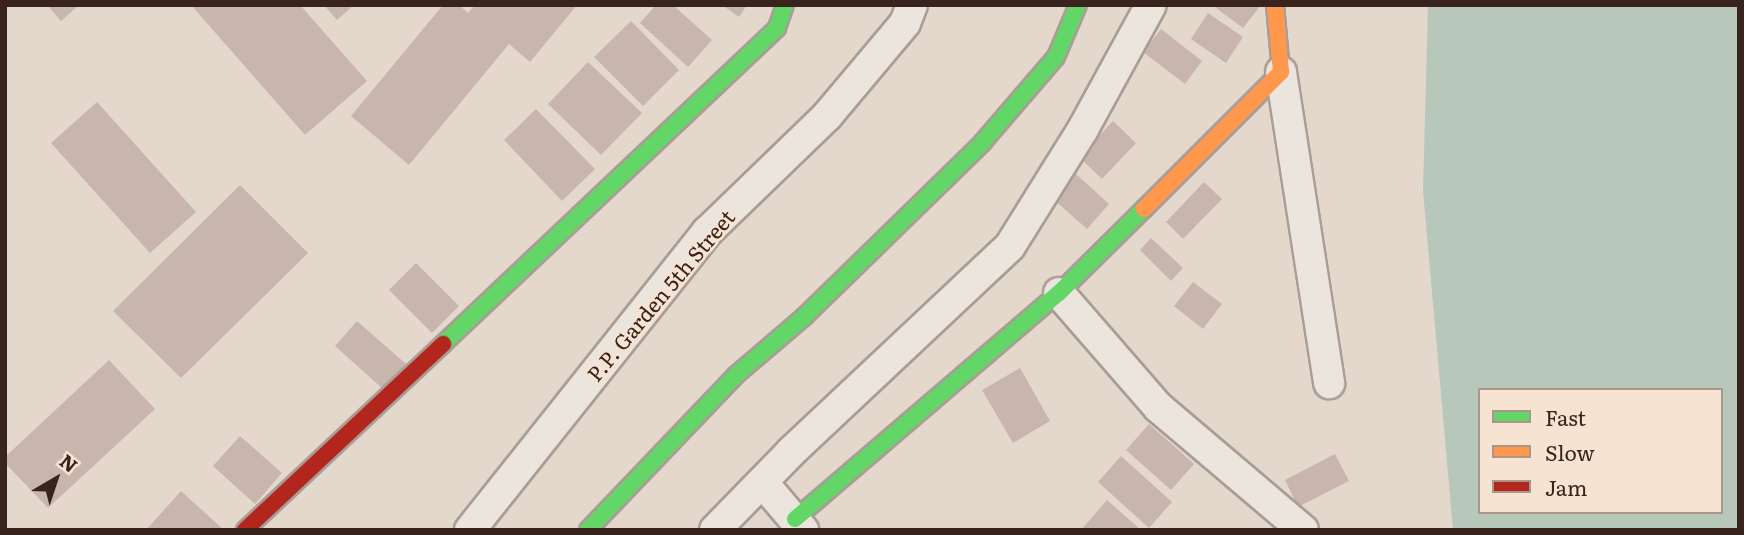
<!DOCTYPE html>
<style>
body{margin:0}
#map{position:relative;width:1744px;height:535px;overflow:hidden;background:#e4d8cc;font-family:Literata,serif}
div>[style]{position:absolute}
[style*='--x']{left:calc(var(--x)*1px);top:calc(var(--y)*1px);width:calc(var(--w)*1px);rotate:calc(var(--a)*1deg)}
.water>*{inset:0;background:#b7c8ba}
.building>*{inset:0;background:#c8b5ad}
.roads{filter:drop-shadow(2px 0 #a99d95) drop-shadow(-2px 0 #a99d95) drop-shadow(0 2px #a99d95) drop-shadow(0 -2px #a99d95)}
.street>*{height:30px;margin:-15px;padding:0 15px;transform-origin:15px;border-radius:15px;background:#ece5de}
.fast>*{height:16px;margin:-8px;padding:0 8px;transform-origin:8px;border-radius:8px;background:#63d668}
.slow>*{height:16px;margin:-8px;padding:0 8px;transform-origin:8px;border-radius:8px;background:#ff974d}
.jam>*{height:16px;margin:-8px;padding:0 8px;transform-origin:8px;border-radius:8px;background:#b3261e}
span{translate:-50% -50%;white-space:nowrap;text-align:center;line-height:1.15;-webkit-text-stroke:5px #f6e3d2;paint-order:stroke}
.street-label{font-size:21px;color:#38241d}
.frame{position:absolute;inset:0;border:7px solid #38241d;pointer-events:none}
.legend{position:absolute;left:1478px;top:388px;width:245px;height:126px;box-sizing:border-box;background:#f6e3d2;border:2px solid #aa978a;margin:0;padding:9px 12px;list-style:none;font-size:21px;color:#38241d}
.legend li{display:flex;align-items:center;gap:14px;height:35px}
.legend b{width:35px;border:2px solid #aa978a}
.north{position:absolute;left:21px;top:444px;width:70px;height:70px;-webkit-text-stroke:5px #f6e3d2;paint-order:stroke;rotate:39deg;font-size:19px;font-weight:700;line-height:28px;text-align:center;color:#38241d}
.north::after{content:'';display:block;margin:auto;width:24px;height:32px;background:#38241d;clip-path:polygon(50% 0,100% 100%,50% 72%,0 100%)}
</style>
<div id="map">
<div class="water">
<div style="clip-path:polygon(evenodd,1428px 5px,1739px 5px,1739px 530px,1453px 530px,1423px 191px,1428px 5px,1480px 390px,1721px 390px,1721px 512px,1480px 512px,1480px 390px)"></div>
</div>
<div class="building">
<div style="clip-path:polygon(47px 5px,79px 5px,61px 21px)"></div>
<div style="clip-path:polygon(191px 5px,300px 5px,367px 81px,305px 135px)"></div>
<div style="clip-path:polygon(324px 5px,354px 5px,337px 20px)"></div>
<div style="clip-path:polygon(443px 5px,459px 5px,468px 13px,475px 5px,577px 5px,530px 62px,509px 44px,409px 165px,351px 116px)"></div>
<div style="clip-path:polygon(656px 5px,673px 5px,712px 40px,688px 67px,640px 23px)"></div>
<div style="clip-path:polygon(722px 5px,747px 5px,739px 17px)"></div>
<div style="clip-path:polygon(1212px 5px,1261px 5px,1243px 28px)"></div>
<div style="clip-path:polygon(1208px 13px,1243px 37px,1226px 63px,1191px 39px)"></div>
<div style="clip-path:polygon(631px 21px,679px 70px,643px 106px,594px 57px)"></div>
<div style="clip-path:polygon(1161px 29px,1202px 61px,1185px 84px,1143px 52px)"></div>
<div style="clip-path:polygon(588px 62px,642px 113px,601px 155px,548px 104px)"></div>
<div style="clip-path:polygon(97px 102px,196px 212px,150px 253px,51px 143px)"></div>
<div style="clip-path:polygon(536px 109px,595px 169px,562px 201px,504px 140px)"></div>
<div style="clip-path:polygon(1113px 121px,1136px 143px,1102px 179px,1079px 157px)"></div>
<div style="clip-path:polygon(1075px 173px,1109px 204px,1087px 229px,1052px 198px)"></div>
<div style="clip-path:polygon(1204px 182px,1222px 199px,1183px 239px,1166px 222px)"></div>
<div style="clip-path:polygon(240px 185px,308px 253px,181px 378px,113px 311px)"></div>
<div style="clip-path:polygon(1151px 238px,1183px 268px,1171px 281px,1140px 250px)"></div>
<div style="clip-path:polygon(416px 263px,459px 306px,432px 333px,389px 290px)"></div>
<div style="clip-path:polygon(1193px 282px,1222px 304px,1203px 329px,1174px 306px)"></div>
<div style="clip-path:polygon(357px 321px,406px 364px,383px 389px,335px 346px)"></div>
<div style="clip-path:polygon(109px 360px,155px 409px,48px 508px,5px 463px,5px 457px)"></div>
<div style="clip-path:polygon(1020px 368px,1050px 421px,1013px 443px,982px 390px)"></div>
<div style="clip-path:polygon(1149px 424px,1194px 464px,1171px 490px,1126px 450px)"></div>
<div style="clip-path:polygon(240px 436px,282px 473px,255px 504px,213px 466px)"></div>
<div style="clip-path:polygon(1335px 454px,1349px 481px,1298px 507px,1285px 480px)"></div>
<div style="clip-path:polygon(1121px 456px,1172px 502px,1149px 528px,1098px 482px)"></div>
<div style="clip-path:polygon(181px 491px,224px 530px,146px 530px)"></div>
<div style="clip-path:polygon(1107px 500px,1141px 530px,1081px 530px)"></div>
</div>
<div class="roads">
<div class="street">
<div style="--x:1281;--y:72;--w:315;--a:81.2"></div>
<div style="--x:1059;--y:293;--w:151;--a:49"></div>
<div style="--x:1158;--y:407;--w:190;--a:40.3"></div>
<div style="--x:763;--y:483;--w:62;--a:49.6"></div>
<div style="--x:470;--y:530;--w:381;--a:-51.5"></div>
<div style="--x:707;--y:232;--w:167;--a:-44"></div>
<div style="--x:827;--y:116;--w:121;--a:-50"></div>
<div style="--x:905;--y:23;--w:19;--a:-69"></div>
<div style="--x:715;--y:530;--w:110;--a:-45.7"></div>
<div style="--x:792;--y:451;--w:299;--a:-43.2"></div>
<div style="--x:1010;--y:246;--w:138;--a:-58"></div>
<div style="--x:1083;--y:129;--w:141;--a:-61.3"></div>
</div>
<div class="fast">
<div style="--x:443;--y:344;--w:460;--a:-43.4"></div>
<div style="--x:777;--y:28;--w:24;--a:-71"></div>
<div style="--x:795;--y:519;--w:348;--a:-40.6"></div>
<div style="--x:1059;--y:293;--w:120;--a:-44.7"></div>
<div style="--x:588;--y:530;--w:214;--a:-46.3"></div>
<div style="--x:736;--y:375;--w:91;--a:-40.5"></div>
<div style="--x:805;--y:316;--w:248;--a:-44.3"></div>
<div style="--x:982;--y:143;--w:113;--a:-49.3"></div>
<div style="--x:1056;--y:57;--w:56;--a:-67.1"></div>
</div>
<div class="slow">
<div style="--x:1144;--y:209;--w:194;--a:-45"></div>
<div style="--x:1281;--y:72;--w:67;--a:-95.1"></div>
</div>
<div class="jam">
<div style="--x:245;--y:530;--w:272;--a:-43.2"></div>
</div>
</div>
<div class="street-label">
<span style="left:660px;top:295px;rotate:-50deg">P.P. Garden 5th Street</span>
</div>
<div class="frame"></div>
<ul class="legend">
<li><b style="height:9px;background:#63d668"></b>Fast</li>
<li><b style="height:9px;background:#ff974d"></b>Slow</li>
<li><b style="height:9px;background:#b3261e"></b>Jam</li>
</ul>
<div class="north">N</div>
</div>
